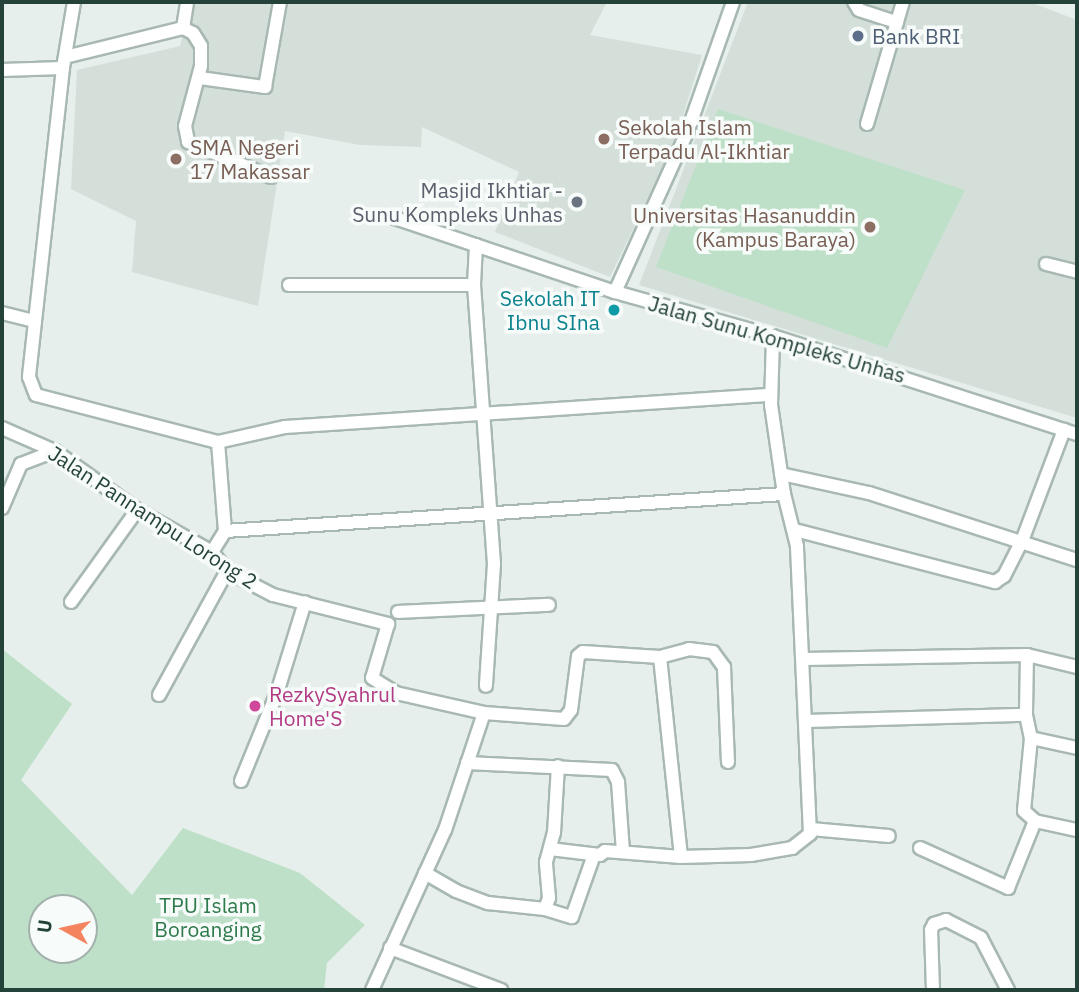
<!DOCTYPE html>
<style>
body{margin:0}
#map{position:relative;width:1079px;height:992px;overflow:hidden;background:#e6efeb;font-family:"IBM Plex Sans",sans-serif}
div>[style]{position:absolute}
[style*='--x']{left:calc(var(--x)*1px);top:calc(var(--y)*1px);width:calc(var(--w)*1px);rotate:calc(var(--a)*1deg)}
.built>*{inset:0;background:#d4dfda}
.green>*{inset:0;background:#bfe0c8}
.roads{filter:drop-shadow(2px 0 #a8b8b2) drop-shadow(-2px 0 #a8b8b2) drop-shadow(0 2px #a8b8b2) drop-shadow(0 -2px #a8b8b2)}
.minor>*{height:12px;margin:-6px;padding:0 6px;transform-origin:6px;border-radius:6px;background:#fff}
.dots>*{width:19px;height:19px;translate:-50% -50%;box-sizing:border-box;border:4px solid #f7fbf9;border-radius:50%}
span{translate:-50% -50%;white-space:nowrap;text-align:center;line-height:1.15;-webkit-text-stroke:7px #f7fbf9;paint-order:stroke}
.service-label{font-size:21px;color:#4e5e75}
.left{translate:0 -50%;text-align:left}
.education-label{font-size:21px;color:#785e54}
.right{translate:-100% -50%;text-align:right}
.worship-label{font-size:21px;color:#5b616d}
.culture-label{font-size:21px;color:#0d838f}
.street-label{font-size:21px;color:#24423a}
.hotel-label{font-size:21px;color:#b23c85}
.park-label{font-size:21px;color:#2d7a4b}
.frame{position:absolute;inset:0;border:4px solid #24423a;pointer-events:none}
.north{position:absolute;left:28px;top:894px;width:70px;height:70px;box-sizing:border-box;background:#f7fbf9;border:2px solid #a3b1ad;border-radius:50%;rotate:278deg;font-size:19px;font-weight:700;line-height:28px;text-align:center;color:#24423a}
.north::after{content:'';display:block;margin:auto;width:24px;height:32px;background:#f4845f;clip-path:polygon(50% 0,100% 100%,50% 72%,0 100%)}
</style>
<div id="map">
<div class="built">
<div style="clip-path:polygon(190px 2px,607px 2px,590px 35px,702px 55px,673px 147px,610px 277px,495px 232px,519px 172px,422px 127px,421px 147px,360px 145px,285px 131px,258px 306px,132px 272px,136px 221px,71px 189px,77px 70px,180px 46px)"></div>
<div style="clip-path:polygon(748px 2px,1030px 2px,1077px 20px,1077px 418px,639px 285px)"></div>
</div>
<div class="green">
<div style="clip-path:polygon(718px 109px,965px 190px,887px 348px,656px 267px)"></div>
<div style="clip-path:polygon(evenodd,2px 649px,72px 704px,21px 780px,132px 895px,183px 828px,300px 873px,365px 925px,327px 963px,324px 990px,2px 990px,2px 649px,42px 908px,84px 908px,84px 950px,42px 950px,42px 908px)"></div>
</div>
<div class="roads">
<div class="minor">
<div style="--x:74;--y:2;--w:67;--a:99.5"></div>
<div style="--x:63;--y:68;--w:311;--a:96.3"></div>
<div style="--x:29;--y:377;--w:19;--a:69"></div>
<div style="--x:36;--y:395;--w:188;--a:14.5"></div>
<div style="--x:218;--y:442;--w:69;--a:-12.6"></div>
<div style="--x:285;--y:427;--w:487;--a:-3.8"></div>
<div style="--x:854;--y:2;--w:9;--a:58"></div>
<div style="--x:859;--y:10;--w:40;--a:18"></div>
<div style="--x:183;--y:28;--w:26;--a:-81"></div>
<div style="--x:65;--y:57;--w:122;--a:-13.8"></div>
<div style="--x:183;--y:28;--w:11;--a:27"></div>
<div style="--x:193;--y:33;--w:15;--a:58"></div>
<div style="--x:201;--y:46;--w:20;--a:90"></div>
<div style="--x:201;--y:66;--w:62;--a:104.9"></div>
<div style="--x:185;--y:126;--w:16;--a:79"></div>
<div style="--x:188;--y:142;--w:90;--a:22.9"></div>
<div style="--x:2;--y:70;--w:61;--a:-1.9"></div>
<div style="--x:200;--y:78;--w:66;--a:7.9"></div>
<div style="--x:265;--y:87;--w:86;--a:-80"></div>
<div style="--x:867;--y:124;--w:127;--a:-73.6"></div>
<div style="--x:392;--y:217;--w:235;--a:18.6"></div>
<div style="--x:615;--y:292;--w:164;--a:15.6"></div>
<div style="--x:773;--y:336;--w:319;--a:17.9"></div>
<div style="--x:476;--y:245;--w:40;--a:92.9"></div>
<div style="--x:474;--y:285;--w:280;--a:85.9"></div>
<div style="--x:494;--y:564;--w:122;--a:93.8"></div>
<div style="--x:1046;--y:264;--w:32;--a:14"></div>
<div style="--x:289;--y:285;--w:185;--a:0"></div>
<div style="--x:615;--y:292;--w:178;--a:-65.7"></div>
<div style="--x:688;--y:130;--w:136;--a:-70.6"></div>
<div style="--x:2;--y:313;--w:34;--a:14"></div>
<div style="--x:2;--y:428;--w:58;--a:23.5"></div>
<div style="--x:55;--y:451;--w:101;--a:35.7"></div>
<div style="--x:137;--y:510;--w:86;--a:29.2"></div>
<div style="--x:212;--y:552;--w:24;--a:52"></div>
<div style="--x:227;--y:571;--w:52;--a:27.6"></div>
<div style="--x:273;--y:595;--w:119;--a:14.2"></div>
<div style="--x:388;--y:624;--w:56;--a:106.5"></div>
<div style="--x:372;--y:678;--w:28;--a:32"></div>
<div style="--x:396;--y:693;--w:90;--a:12.8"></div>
<div style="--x:484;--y:713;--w:80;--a:4.3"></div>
<div style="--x:564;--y:719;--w:11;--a:-52"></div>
<div style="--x:571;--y:710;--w:54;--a:-82.6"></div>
<div style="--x:578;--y:656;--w:6;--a:-39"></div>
<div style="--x:583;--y:652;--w:77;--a:3.7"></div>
<div style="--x:660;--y:657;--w:30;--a:-15"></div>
<div style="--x:689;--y:649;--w:24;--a:7"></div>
<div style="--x:713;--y:652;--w:19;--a:54"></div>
<div style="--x:724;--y:667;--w:95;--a:87.6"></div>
<div style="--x:781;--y:474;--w:90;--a:12.2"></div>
<div style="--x:869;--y:493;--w:219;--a:17.9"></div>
<div style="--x:2;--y:508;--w:48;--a:-66.6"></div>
<div style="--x:21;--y:464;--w:36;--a:-21"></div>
<div style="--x:795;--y:530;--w:207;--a:14.6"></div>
<div style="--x:995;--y:582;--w:11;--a:-34"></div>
<div style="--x:1004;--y:576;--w:39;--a:-63"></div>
<div style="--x:1022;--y:541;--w:119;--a:-69.3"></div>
<div style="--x:225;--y:531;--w:560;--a:-3.79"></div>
<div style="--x:212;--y:552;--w:25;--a:-58"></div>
<div style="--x:225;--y:531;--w:89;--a:-94.5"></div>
<div style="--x:71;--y:602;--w:113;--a:-54.3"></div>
<div style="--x:398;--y:612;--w:151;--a:-2.7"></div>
<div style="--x:1027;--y:655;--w:60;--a:91"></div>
<div style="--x:1026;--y:715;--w:24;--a:78"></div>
<div style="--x:1031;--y:738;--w:73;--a:95.5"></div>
<div style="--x:1024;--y:811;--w:15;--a:42"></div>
<div style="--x:1035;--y:821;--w:43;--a:12.1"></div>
<div style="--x:660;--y:657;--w:201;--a:84"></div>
<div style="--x:804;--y:659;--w:223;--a:-1"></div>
<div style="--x:1027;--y:655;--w:51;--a:13.5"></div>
<div style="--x:159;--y:695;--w:141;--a:-61.3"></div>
<div style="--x:806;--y:721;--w:220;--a:-1.6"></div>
<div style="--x:1031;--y:738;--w:47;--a:12.3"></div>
<div style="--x:467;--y:763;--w:145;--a:2.8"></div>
<div style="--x:612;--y:770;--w:13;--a:63"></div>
<div style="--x:618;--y:782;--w:70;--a:85.9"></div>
<div style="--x:241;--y:781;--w:95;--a:-67.8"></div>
<div style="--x:277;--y:693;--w:95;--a:-72.9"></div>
<div style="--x:811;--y:829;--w:78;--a:5.1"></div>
<div style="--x:920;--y:848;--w:97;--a:24.4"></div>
<div style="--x:1008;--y:888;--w:72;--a:-68.1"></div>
<div style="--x:550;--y:849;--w:50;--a:6.8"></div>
<div style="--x:600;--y:855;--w:6;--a:-39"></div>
<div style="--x:605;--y:851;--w:76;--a:4.5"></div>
<div style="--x:681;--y:857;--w:70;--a:-1.6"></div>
<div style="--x:751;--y:855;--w:42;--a:-9.7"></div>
<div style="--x:792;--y:848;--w:23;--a:-38"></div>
<div style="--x:810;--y:834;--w:288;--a:-92.6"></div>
<div style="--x:797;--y:546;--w:54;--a:-104"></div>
<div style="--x:784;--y:494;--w:90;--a:-98.3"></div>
<div style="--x:771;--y:405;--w:69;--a:-88.3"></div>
<div style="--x:425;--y:873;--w:36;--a:30"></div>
<div style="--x:456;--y:891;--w:34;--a:21"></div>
<div style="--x:488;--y:903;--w:57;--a:6"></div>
<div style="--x:545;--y:909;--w:12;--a:-70"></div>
<div style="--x:549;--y:898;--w:36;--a:-95"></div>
<div style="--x:546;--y:862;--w:30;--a:-75"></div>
<div style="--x:554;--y:833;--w:67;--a:-86.6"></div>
<div style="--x:545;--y:909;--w:28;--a:17"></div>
<div style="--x:572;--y:917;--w:66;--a:-70.5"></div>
<div style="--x:390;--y:948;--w:119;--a:20.7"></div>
<div style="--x:372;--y:990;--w:176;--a:-65.5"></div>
<div style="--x:445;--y:830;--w:123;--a:-71.6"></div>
<div style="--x:933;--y:990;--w:60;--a:-91.9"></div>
<div style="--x:931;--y:930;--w:7;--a:-63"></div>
<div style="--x:934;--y:924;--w:13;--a:-18"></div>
<div style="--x:946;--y:920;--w:39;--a:27"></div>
<div style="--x:981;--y:938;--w:59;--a:62.6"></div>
</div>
</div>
<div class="dots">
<div style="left:858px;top:36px;background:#5c6f8a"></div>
<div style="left:604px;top:139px;background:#8d6e63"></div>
<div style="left:176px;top:159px;background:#8d6e63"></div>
<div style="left:577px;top:202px;background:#6b7280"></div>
<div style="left:870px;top:227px;background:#8d6e63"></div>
<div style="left:614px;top:310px;background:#0f9aa8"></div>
<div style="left:255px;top:706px;background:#d1479c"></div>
</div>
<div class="service-label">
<span class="left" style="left:872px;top:36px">Bank BRI</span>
</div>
<div class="education-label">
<span class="left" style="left:618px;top:139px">Sekolah Islam<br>Terpadu Al-Ikhtiar</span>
<span class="left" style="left:190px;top:159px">SMA Negeri<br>17 Makassar</span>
<span class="right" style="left:856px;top:227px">Universitas Hasanuddin<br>(Kampus Baraya)</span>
</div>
<div class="worship-label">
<span class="right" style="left:563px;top:202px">Masjid Ikhtiar -<br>Sunu Kompleks Unhas</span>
</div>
<div class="culture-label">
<span class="right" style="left:600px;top:310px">Sekolah IT<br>Ibnu SIna</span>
</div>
<div class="street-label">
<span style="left:777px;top:339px;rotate:16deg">Jalan Sunu Kompleks Unhas</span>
<span style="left:153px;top:517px;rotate:33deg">Jalan Pannampu Lorong 2</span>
</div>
<div class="hotel-label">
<span class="left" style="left:269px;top:706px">RezkySyahrul<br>Home'S</span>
</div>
<div class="park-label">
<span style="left:208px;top:917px">TPU Islam<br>Boroanging</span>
</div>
<div class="frame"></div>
<div class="north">U</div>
</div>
